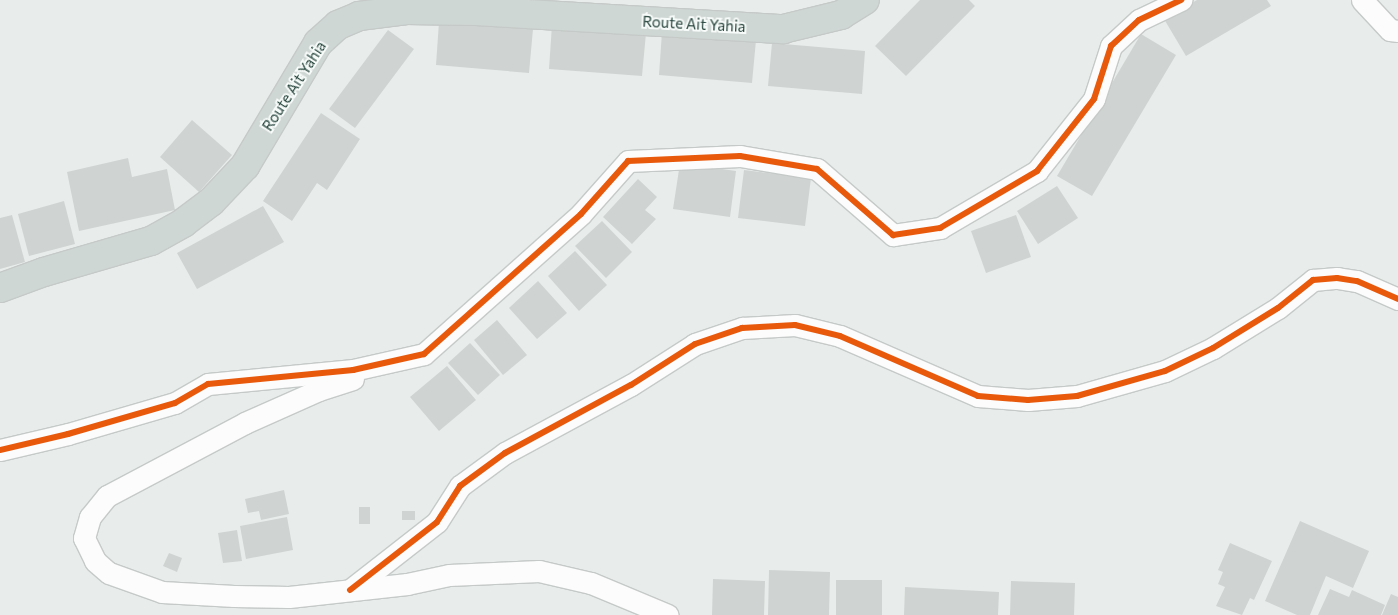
<!DOCTYPE html>
<style>
body{margin:0}
#map{position:relative;width:1398px;height:615px;overflow:hidden;background:#e8edeb;font-family:Commissioner,sans-serif}
div>[style]{position:absolute}
[style*='--x']{left:calc(var(--x)*1px);top:calc(var(--y)*1px);width:calc(var(--w)*1px);rotate:calc(var(--a)*1deg)}
.building>*{inset:0;background:#cfd4d2}
.roads{filter:drop-shadow(1px 0 #c5cac8) drop-shadow(-1px 0 #c5cac8) drop-shadow(0 1px #c5cac8) drop-shadow(0 -1px #c5cac8)}
.minor>*{height:21px;margin:-10.5px;padding:0 10.5px;transform-origin:10.5px;border-radius:10.5px;background:#fcfcfc}
.primary>*{height:28px;margin:-14px;padding:0 14px;transform-origin:14px;border-radius:14px;background:#cfd7d5}
.cycleway>*{height:6px;margin:-3px;padding:0 3px;transform-origin:3px;border-radius:3px;background:#e8590c}
span{translate:-50% -50%;white-space:nowrap;text-align:center;line-height:1.15;-webkit-text-stroke:4px #f7fbf9;paint-order:stroke}
.street-label{font-size:15px;color:#24423a}
</style>
<div id="map">
<div class="building">
<div style="clip-path:polygon(920px 0,969px 0,975px 6px,906px 76px,875px 46px)"></div>
<div style="clip-path:polygon(1197px 0,1267px 0,1271px 6px,1186px 56px,1164px 19px)"></div>
<div style="clip-path:polygon(439px 22px,533px 29px,529px 73px,436px 65px)"></div>
<div style="clip-path:polygon(552px 25px,646px 33px,642px 76px,549px 69px)"></div>
<div style="clip-path:polygon(388px 30px,414px 49px,355px 128px,329px 109px)"></div>
<div style="clip-path:polygon(662px 32px,756px 40px,752px 83px,659px 75px)"></div>
<div style="clip-path:polygon(1141px 34px,1176px 55px,1092px 196px,1057px 176px)"></div>
<div style="clip-path:polygon(772px 43px,865px 51px,862px 94px,768px 86px)"></div>
<div style="clip-path:polygon(321px 113px,360px 139px,327px 190px,317px 183px,292px 221px,263px 201px)"></div>
<div style="clip-path:polygon(192px 120px,232px 155px,199px 192px,160px 157px)"></div>
<div style="clip-path:polygon(128px 158px,132px 177px,167px 169px,175px 210px,79px 231px,67px 172px)"></div>
<div style="clip-path:polygon(680px 163px,736px 171px,730px 217px,673px 209px)"></div>
<div style="clip-path:polygon(744px 170px,811px 178px,805px 226px,738px 218px)"></div>
<div style="clip-path:polygon(638px 179px,657px 197px,645px 210px,656px 219px,632px 244px,603px 217px)"></div>
<div style="clip-path:polygon(1057px 186px,1078px 218px,1038px 244px,1017px 211px)"></div>
<div style="clip-path:polygon(64px 201px,75px 244px,29px 256px,18px 214px)"></div>
<div style="clip-path:polygon(263px 206px,284px 242px,197px 289px,177px 253px)"></div>
<div style="clip-path:polygon(12px 215px,25px 262px,0 269px,0 218px)"></div>
<div style="clip-path:polygon(1016px 215px,1031px 257px,986px 273px,971px 231px)"></div>
<div style="clip-path:polygon(602px 221px,632px 252px,606px 278px,575px 246px)"></div>
<div style="clip-path:polygon(575px 251px,607px 285px,579px 311px,548px 276px)"></div>
<div style="clip-path:polygon(538px 281px,567px 313px,537px 339px,509px 308px)"></div>
<div style="clip-path:polygon(497px 320px,527px 355px,503px 375px,474px 340px)"></div>
<div style="clip-path:polygon(470px 343px,500px 375px,478px 395px,448px 363px)"></div>
<div style="clip-path:polygon(447px 366px,476px 400px,439px 431px,410px 397px)"></div>
<div style="clip-path:polygon(284px 490px,289px 514px,261px 520px,259px 511px,248px 513px,245px 499px)"></div>
<div style="clip-path:polygon(359px 507px,370px 507px,370px 524px,359px 524px)"></div>
<div style="clip-path:polygon(402px 511px,415px 511px,415px 520px,402px 520px)"></div>
<div style="clip-path:polygon(287px 517px,293px 550px,246px 559px,240px 526px)"></div>
<div style="clip-path:polygon(1300px 521px,1369px 551px,1353px 588px,1326px 576px,1310px 615px,1297px 615px,1265px 601px)"></div>
<div style="clip-path:polygon(237px 530px,242px 561px,223px 563px,218px 533px)"></div>
<div style="clip-path:polygon(1230px 543px,1272px 561px,1254px 600px,1250px 598px,1242px 615px,1216px 606px,1225px 587px,1218px 584px,1223px 572px,1218px 570px)"></div>
<div style="clip-path:polygon(169px 553px,182px 558px,177px 572px,163px 566px)"></div>
<div style="clip-path:polygon(769px 570px,830px 572px,829px 615px,768px 615px)"></div>
<div style="clip-path:polygon(713px 579px,765px 581px,764px 615px,712px 615px)"></div>
<div style="clip-path:polygon(836px 580px,882px 580px,882px 615px,836px 615px)"></div>
<div style="clip-path:polygon(1011px 581px,1075px 583px,1074px 615px,1010px 615px)"></div>
<div style="clip-path:polygon(905px 587px,999px 592px,998px 615px,904px 615px)"></div>
<div style="clip-path:polygon(1330px 589px,1349px 597px,1352px 590px,1385px 605px,1381px 615px,1318px 615px)"></div>
<div style="clip-path:polygon(1391px 594px,1398px 597px,1398px 615px,1382px 615px)"></div>
</div>
<div class="roads">
<div class="minor">
<div style="--x:1362;--y:0;--w:41;--a:47"></div>
<div style="--x:1390;--y:30;--w:8;--a:7"></div>
<div style="--x:353;--y:379;--w:36;--a:162"></div>
<div style="--x:319;--y:390;--w:81;--a:156"></div>
<div style="--x:245;--y:423;--w:156;--a:152.1"></div>
<div style="--x:107;--y:496;--w:27;--a:129"></div>
<div style="--x:90;--y:517;--w:22;--a:106"></div>
<div style="--x:84;--y:538;--w:25;--a:64"></div>
<div style="--x:95;--y:561;--w:18;--a:41"></div>
<div style="--x:109;--y:573;--w:56;--a:19.7"></div>
<div style="--x:162;--y:592;--w:72;--a:3.2"></div>
<div style="--x:234;--y:596;--w:55;--a:1"></div>
<div style="--x:289;--y:597;--w:119;--a:-6.3"></div>
<div style="--x:407;--y:584;--w:43;--a:-12.1"></div>
<div style="--x:449;--y:575;--w:90;--a:-2.5"></div>
<div style="--x:539;--y:571;--w:53;--a:13"></div>
<div style="--x:591;--y:583;--w:83;--a:22.6"></div>
<div style="--x:0;--y:450;--w:70;--a:-13.2"></div>
<div style="--x:68;--y:434;--w:111;--a:-16.2"></div>
<div style="--x:175;--y:403;--w:38;--a:-30"></div>
<div style="--x:208;--y:384;--w:146;--a:-5.5"></div>
<div style="--x:353;--y:370;--w:73;--a:-12.7"></div>
<div style="--x:424;--y:354;--w:210;--a:-41.7"></div>
<div style="--x:581;--y:214;--w:71;--a:-48.4"></div>
<div style="--x:628;--y:161;--w:112;--a:-2.6"></div>
<div style="--x:740;--y:156;--w:78;--a:9.6"></div>
<div style="--x:817;--y:169;--w:101;--a:41"></div>
<div style="--x:893;--y:235;--w:48;--a:-8.5"></div>
<div style="--x:940;--y:228;--w:113;--a:-30.4"></div>
<div style="--x:1037;--y:171;--w:92;--a:-51.6"></div>
<div style="--x:1094;--y:99;--w:56;--a:-72.2"></div>
<div style="--x:1111;--y:46;--w:38;--a:-43"></div>
<div style="--x:1139;--y:20;--w:47;--a:-25.5"></div>
<div style="--x:350;--y:590;--w:110;--a:-38"></div>
<div style="--x:437;--y:522;--w:43;--a:-57.4"></div>
<div style="--x:460;--y:486;--w:56;--a:-36.3"></div>
<div style="--x:505;--y:453;--w:143;--a:-28.4"></div>
<div style="--x:631;--y:385;--w:76;--a:-32.6"></div>
<div style="--x:695;--y:344;--w:50;--a:-18.8"></div>
<div style="--x:742;--y:328;--w:53;--a:-3.2"></div>
<div style="--x:795;--y:325;--w:46;--a:13.7"></div>
<div style="--x:840;--y:336;--w:150;--a:23.5"></div>
<div style="--x:978;--y:396;--w:50;--a:4.6"></div>
<div style="--x:1028;--y:400;--w:49;--a:-4.7"></div>
<div style="--x:1077;--y:396;--w:91;--a:-15.9"></div>
<div style="--x:1165;--y:371;--w:53;--a:-25.6"></div>
<div style="--x:1213;--y:348;--w:76;--a:-31.6"></div>
<div style="--x:1278;--y:308;--w:45;--a:-38.7"></div>
<div style="--x:1313;--y:280;--w:24;--a:-5"></div>
<div style="--x:1337;--y:278;--w:20;--a:9"></div>
<div style="--x:1357;--y:281;--w:45;--a:23.7"></div>
</div>
<div class="primary">
<div style="--x:0;--y:288;--w:47;--a:-20"></div>
<div style="--x:44;--y:272;--w:111;--a:-16.2"></div>
<div style="--x:151;--y:241;--w:37;--a:-29"></div>
<div style="--x:183;--y:223;--w:35;--a:-37"></div>
<div style="--x:211;--y:202;--w:50;--a:-46.6"></div>
<div style="--x:245;--y:166;--w:143;--a:-59.3"></div>
<div style="--x:318;--y:43;--w:27;--a:-42"></div>
<div style="--x:338;--y:25;--w:23;--a:-23"></div>
<div style="--x:359;--y:16;--w:48;--a:-7.1"></div>
<div style="--x:407;--y:10;--w:69;--a:0.8"></div>
<div style="--x:476;--y:11;--w:308;--a:3.4"></div>
<div style="--x:783;--y:29;--w:60;--a:-13.6"></div>
<div style="--x:841;--y:15;--w:28;--a:-32"></div>
</div>
</div>
<div class="cycleway">
<div style="--x:0;--y:450;--w:70;--a:-13.2"></div>
<div style="--x:68;--y:434;--w:111;--a:-16.2"></div>
<div style="--x:175;--y:403;--w:38;--a:-30"></div>
<div style="--x:208;--y:384;--w:146;--a:-5.5"></div>
<div style="--x:353;--y:370;--w:73;--a:-12.7"></div>
<div style="--x:424;--y:354;--w:210;--a:-41.7"></div>
<div style="--x:581;--y:214;--w:71;--a:-48.4"></div>
<div style="--x:628;--y:161;--w:112;--a:-2.6"></div>
<div style="--x:740;--y:156;--w:78;--a:9.6"></div>
<div style="--x:817;--y:169;--w:101;--a:41"></div>
<div style="--x:893;--y:235;--w:48;--a:-8.5"></div>
<div style="--x:940;--y:228;--w:113;--a:-30.4"></div>
<div style="--x:1037;--y:171;--w:92;--a:-51.6"></div>
<div style="--x:1094;--y:99;--w:56;--a:-72.2"></div>
<div style="--x:1111;--y:46;--w:38;--a:-43"></div>
<div style="--x:1139;--y:20;--w:47;--a:-25.5"></div>
<div style="--x:350;--y:590;--w:110;--a:-38"></div>
<div style="--x:437;--y:522;--w:43;--a:-57.4"></div>
<div style="--x:460;--y:486;--w:56;--a:-36.3"></div>
<div style="--x:505;--y:453;--w:143;--a:-28.4"></div>
<div style="--x:631;--y:385;--w:76;--a:-32.6"></div>
<div style="--x:695;--y:344;--w:50;--a:-18.8"></div>
<div style="--x:742;--y:328;--w:53;--a:-3.2"></div>
<div style="--x:795;--y:325;--w:46;--a:13.7"></div>
<div style="--x:840;--y:336;--w:150;--a:23.5"></div>
<div style="--x:978;--y:396;--w:50;--a:4.6"></div>
<div style="--x:1028;--y:400;--w:49;--a:-4.7"></div>
<div style="--x:1077;--y:396;--w:91;--a:-15.9"></div>
<div style="--x:1165;--y:371;--w:53;--a:-25.6"></div>
<div style="--x:1213;--y:348;--w:76;--a:-31.6"></div>
<div style="--x:1278;--y:308;--w:45;--a:-38.7"></div>
<div style="--x:1313;--y:280;--w:24;--a:-5"></div>
<div style="--x:1337;--y:278;--w:20;--a:9"></div>
<div style="--x:1357;--y:281;--w:45;--a:23.7"></div>
</div>
<div class="street-label">
<span style="left:694px;top:24px;rotate:3deg">Route Ait Yahia</span>
<span style="left:294px;top:86px;rotate:-57deg">Route Ait Yahia</span>
</div>
</div>
